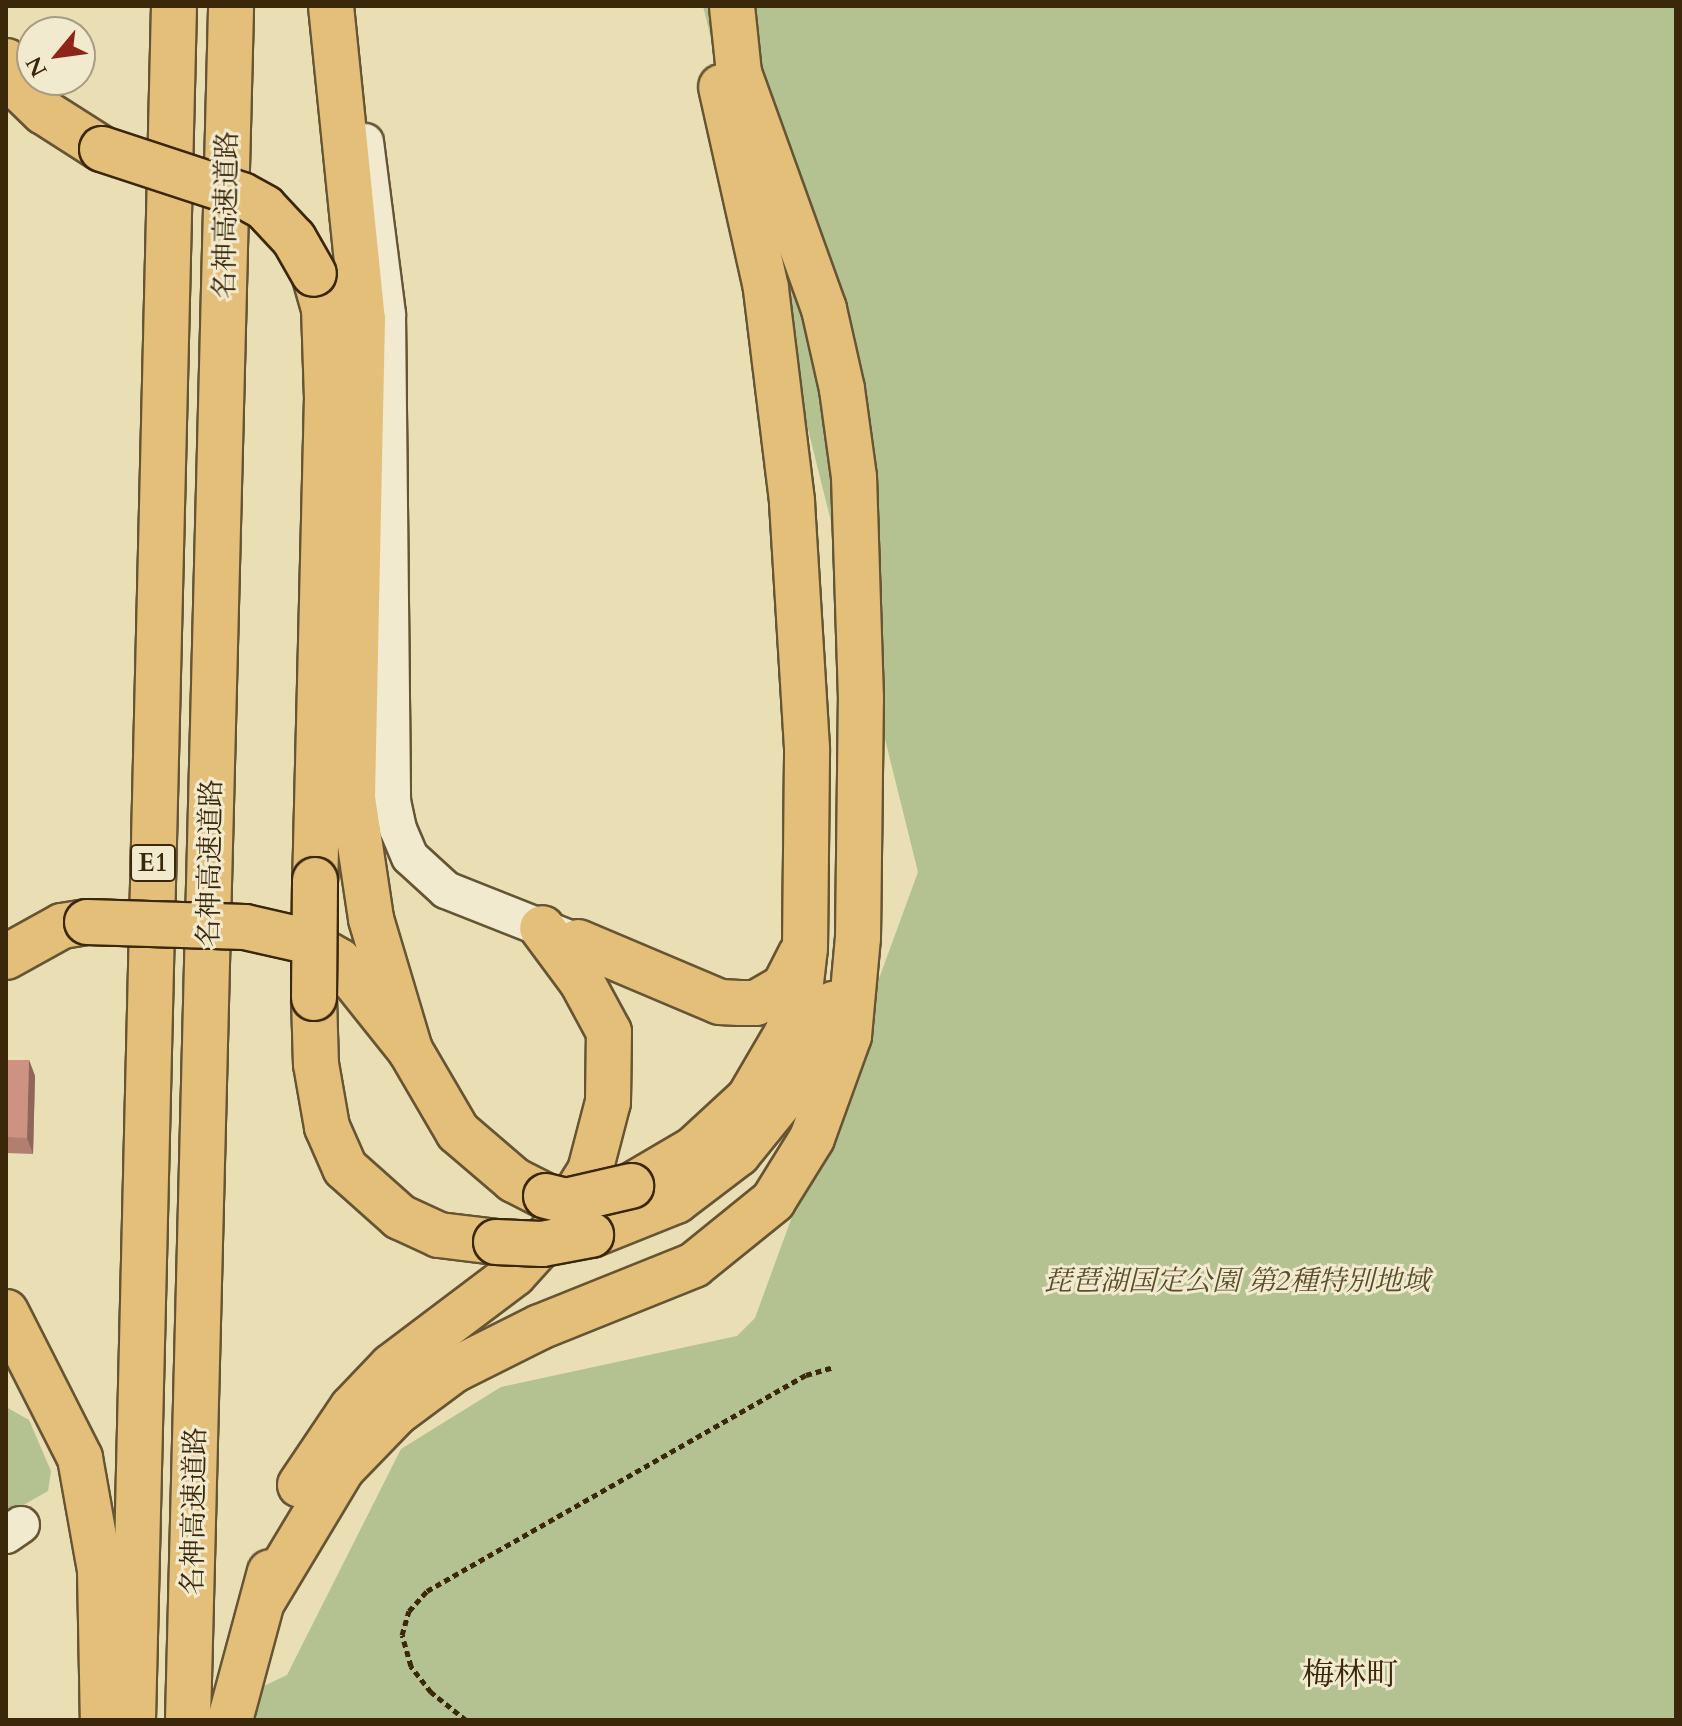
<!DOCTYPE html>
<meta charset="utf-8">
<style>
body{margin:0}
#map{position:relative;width:1682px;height:1726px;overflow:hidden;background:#e9deb4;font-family:Cardo,"Noto Serif JP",serif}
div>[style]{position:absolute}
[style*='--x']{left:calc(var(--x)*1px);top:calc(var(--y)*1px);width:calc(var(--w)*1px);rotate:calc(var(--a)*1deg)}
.green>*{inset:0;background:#b3c290}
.path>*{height:5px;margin-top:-2.5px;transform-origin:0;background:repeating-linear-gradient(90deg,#3b270a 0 6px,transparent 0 10px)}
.roads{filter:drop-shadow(2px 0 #665534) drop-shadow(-2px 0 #665534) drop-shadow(0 2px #665534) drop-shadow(0 -2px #665534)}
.minor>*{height:36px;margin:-18px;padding:0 18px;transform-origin:18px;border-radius:18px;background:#f1eace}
.highway>*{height:44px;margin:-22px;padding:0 22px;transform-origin:22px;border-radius:22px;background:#e4bf7a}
.bridges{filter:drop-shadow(2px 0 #3b270a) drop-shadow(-2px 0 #3b270a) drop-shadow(0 2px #3b270a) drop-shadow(0 -2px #3b270a)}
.highway-bridge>*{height:44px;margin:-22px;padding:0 22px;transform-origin:22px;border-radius:22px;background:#e4bf7a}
.wall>*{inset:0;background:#b17e70}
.shaded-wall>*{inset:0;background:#90665b}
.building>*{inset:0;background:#ce9282}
span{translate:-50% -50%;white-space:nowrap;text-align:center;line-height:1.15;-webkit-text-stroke:6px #f1eace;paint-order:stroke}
.shield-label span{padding:2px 6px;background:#f1eace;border:2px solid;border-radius:6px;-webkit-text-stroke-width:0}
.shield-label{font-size:26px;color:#3b270a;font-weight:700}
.street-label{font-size:28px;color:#3b270a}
.park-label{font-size:28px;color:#594e2c;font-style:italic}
.quarter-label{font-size:32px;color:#3b270a}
.frame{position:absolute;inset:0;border:8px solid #3b270a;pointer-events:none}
.north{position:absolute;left:16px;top:16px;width:80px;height:80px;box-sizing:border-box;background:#f1eace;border:2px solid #a89c80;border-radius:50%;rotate:241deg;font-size:22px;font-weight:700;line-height:32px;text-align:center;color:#3b270a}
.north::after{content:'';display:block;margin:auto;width:28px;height:36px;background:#8f2418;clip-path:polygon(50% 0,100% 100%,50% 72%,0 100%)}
</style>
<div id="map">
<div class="green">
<div style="clip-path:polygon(703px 6px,1676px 6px,1676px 1720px,217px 1720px,216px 1709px,287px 1675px,401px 1449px,501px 1387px,737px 1336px,755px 1318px,918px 872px)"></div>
<div style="clip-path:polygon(6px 1407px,29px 1420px,51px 1471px,48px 1491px,6px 1515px)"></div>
</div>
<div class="path">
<div style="--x:466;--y:1720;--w:45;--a:-141.3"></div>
<div style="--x:431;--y:1692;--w:33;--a:-128"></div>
<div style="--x:411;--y:1666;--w:32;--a:-106"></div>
<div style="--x:402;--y:1635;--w:25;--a:-74"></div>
<div style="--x:409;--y:1611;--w:27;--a:-48"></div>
<div style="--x:427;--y:1591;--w:436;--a:-29.7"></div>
<div style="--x:806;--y:1375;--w:29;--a:-16"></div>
</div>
<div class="roads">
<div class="minor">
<div style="--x:365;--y:142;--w:173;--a:82.7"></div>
<div style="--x:387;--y:314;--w:487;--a:89.4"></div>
<div style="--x:392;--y:801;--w:29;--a:78"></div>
<div style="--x:398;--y:829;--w:30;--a:67"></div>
<div style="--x:410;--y:857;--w:49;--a:42.5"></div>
<div style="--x:446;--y:890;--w:128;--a:21.6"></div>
<div style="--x:6;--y:1535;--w:18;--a:-34"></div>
</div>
<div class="highway">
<div style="--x:331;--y:6;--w:315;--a:84.2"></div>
<div style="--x:363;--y:319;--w:479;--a:91.2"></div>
<div style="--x:353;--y:798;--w:122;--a:81.5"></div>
<div style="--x:371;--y:919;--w:137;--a:73.4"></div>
<div style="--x:6;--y:61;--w:35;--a:61"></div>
<div style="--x:23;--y:92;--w:29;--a:44"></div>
<div style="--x:44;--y:112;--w:69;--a:32.5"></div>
<div style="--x:314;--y:274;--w:35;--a:74"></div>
<div style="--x:324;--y:308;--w:89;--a:88.1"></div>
<div style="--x:327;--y:397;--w:483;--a:91.4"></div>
<div style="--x:302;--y:940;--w:43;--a:29.6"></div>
<div style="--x:339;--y:961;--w:114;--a:51.4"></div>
<div style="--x:410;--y:1050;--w:95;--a:59.7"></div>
<div style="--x:458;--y:1132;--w:74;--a:40.6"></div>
<div style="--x:514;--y:1180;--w:36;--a:27"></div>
<div style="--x:578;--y:942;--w:154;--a:22.9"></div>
<div style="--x:720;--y:1002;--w:20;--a:3"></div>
<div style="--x:740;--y:1003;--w:16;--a:0"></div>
<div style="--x:756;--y:1003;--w:32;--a:-30"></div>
<div style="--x:784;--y:987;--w:37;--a:-63"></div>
<div style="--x:6;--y:957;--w:64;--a:-29"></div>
<div style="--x:62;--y:926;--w:25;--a:-9"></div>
<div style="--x:314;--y:998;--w:66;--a:88.3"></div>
<div style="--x:316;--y:1064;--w:64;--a:80.1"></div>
<div style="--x:327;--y:1127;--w:45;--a:66.3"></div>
<div style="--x:345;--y:1168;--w:74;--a:41.7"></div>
<div style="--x:400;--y:1217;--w:43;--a:24.8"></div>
<div style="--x:439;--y:1235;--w:57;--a:7"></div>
<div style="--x:631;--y:1186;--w:73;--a:-30.4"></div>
<div style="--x:694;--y:1149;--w:75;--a:-42.8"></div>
<div style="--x:749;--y:1098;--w:75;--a:-59.7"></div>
<div style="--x:787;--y:1033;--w:35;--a:-70"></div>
<div style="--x:799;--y:1000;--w:52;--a:-83.4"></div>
<div style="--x:805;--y:948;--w:200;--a:-89.4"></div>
<div style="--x:807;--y:748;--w:247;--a:-93.5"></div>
<div style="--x:792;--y:501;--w:215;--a:-97"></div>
<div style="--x:766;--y:288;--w:206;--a:-102.6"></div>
<div style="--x:591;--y:1235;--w:92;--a:-21.8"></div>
<div style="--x:676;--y:1201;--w:78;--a:-37.2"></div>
<div style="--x:738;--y:1154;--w:97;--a:-50.9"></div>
<div style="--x:799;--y:1079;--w:83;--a:-65"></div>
<div style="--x:6;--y:1312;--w:164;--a:63.1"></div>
<div style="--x:80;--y:1458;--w:114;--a:79.9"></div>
<div style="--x:100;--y:1570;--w:150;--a:88.9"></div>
<div style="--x:300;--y:1485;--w:93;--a:-56"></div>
<div style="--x:352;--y:1408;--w:58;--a:-46.4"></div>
<div style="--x:392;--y:1366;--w:153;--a:-37"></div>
<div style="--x:514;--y:1274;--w:57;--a:-47.9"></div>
<div style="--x:552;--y:1232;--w:72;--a:-58.1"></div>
<div style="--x:590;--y:1171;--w:71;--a:-75.4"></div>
<div style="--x:608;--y:1102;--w:70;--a:-89.2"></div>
<div style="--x:609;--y:1032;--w:57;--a:-118.4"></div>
<div style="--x:582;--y:982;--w:67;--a:-126.5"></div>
<div style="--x:264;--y:1599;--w:152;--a:-59"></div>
<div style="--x:342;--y:1469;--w:78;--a:-46"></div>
<div style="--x:396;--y:1413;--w:72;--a:-36.6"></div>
<div style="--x:454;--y:1370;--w:96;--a:-26.6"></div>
<div style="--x:540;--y:1327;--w:166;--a:-21.9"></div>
<div style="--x:694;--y:1265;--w:102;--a:-39"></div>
<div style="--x:773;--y:1201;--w:74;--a:-58.2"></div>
<div style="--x:812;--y:1138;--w:109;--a:-70.1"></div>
<div style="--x:849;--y:1036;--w:98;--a:-84.8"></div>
<div style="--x:858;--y:938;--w:239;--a:-89.3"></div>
<div style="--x:861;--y:699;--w:222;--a:-91.8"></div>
<div style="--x:854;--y:477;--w:89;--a:-97.8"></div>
<div style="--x:842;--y:389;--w:82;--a:-102.7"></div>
<div style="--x:824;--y:309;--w:251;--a:-109.8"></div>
<div style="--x:739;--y:73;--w:67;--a:-96"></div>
<div style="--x:133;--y:1720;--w:1714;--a:-88.63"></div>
<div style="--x:188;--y:1720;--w:1715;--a:-88.56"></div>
<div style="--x:230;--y:1720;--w:153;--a:-74.9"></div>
</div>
</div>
<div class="bridges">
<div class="highway-bridge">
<div style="--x:102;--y:149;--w:147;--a:18.2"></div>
<div style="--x:242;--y:195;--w:26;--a:29"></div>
<div style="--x:265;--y:208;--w:42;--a:46.9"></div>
<div style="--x:294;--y:239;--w:40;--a:60.3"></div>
<div style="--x:87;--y:922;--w:158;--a:1.8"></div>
<div style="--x:245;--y:927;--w:58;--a:12.8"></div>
<div style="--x:314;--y:998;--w:118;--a:-89.5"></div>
<div style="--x:546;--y:1196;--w:21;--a:14"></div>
<div style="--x:566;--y:1201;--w:67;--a:-13"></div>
<div style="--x:496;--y:1242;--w:46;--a:2.5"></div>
<div style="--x:542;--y:1244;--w:50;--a:-10.4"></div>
</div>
</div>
<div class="wall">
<div style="clip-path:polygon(6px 1060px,29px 1060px,35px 1076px,33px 1154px,6px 1153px)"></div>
</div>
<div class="shaded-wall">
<div style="clip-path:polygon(29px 1060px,35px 1076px,33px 1154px,27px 1138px)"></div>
</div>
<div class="building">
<div style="clip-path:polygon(6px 1060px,29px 1060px,27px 1138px,6px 1137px)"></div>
</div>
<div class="shield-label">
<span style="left:153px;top:863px">E1</span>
</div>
<div class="street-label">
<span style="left:226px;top:215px;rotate:-89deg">名神高速道路</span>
<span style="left:210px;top:863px;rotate:-89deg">名神高速道路</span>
<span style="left:194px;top:1511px;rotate:-89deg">名神高速道路</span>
</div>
<div class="park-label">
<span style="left:1237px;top:1281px">琵琶湖国定公園 第2種特別地域</span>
</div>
<div class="quarter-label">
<span style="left:1350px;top:1675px">梅林町</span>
</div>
<div class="frame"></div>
<div class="north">N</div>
</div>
